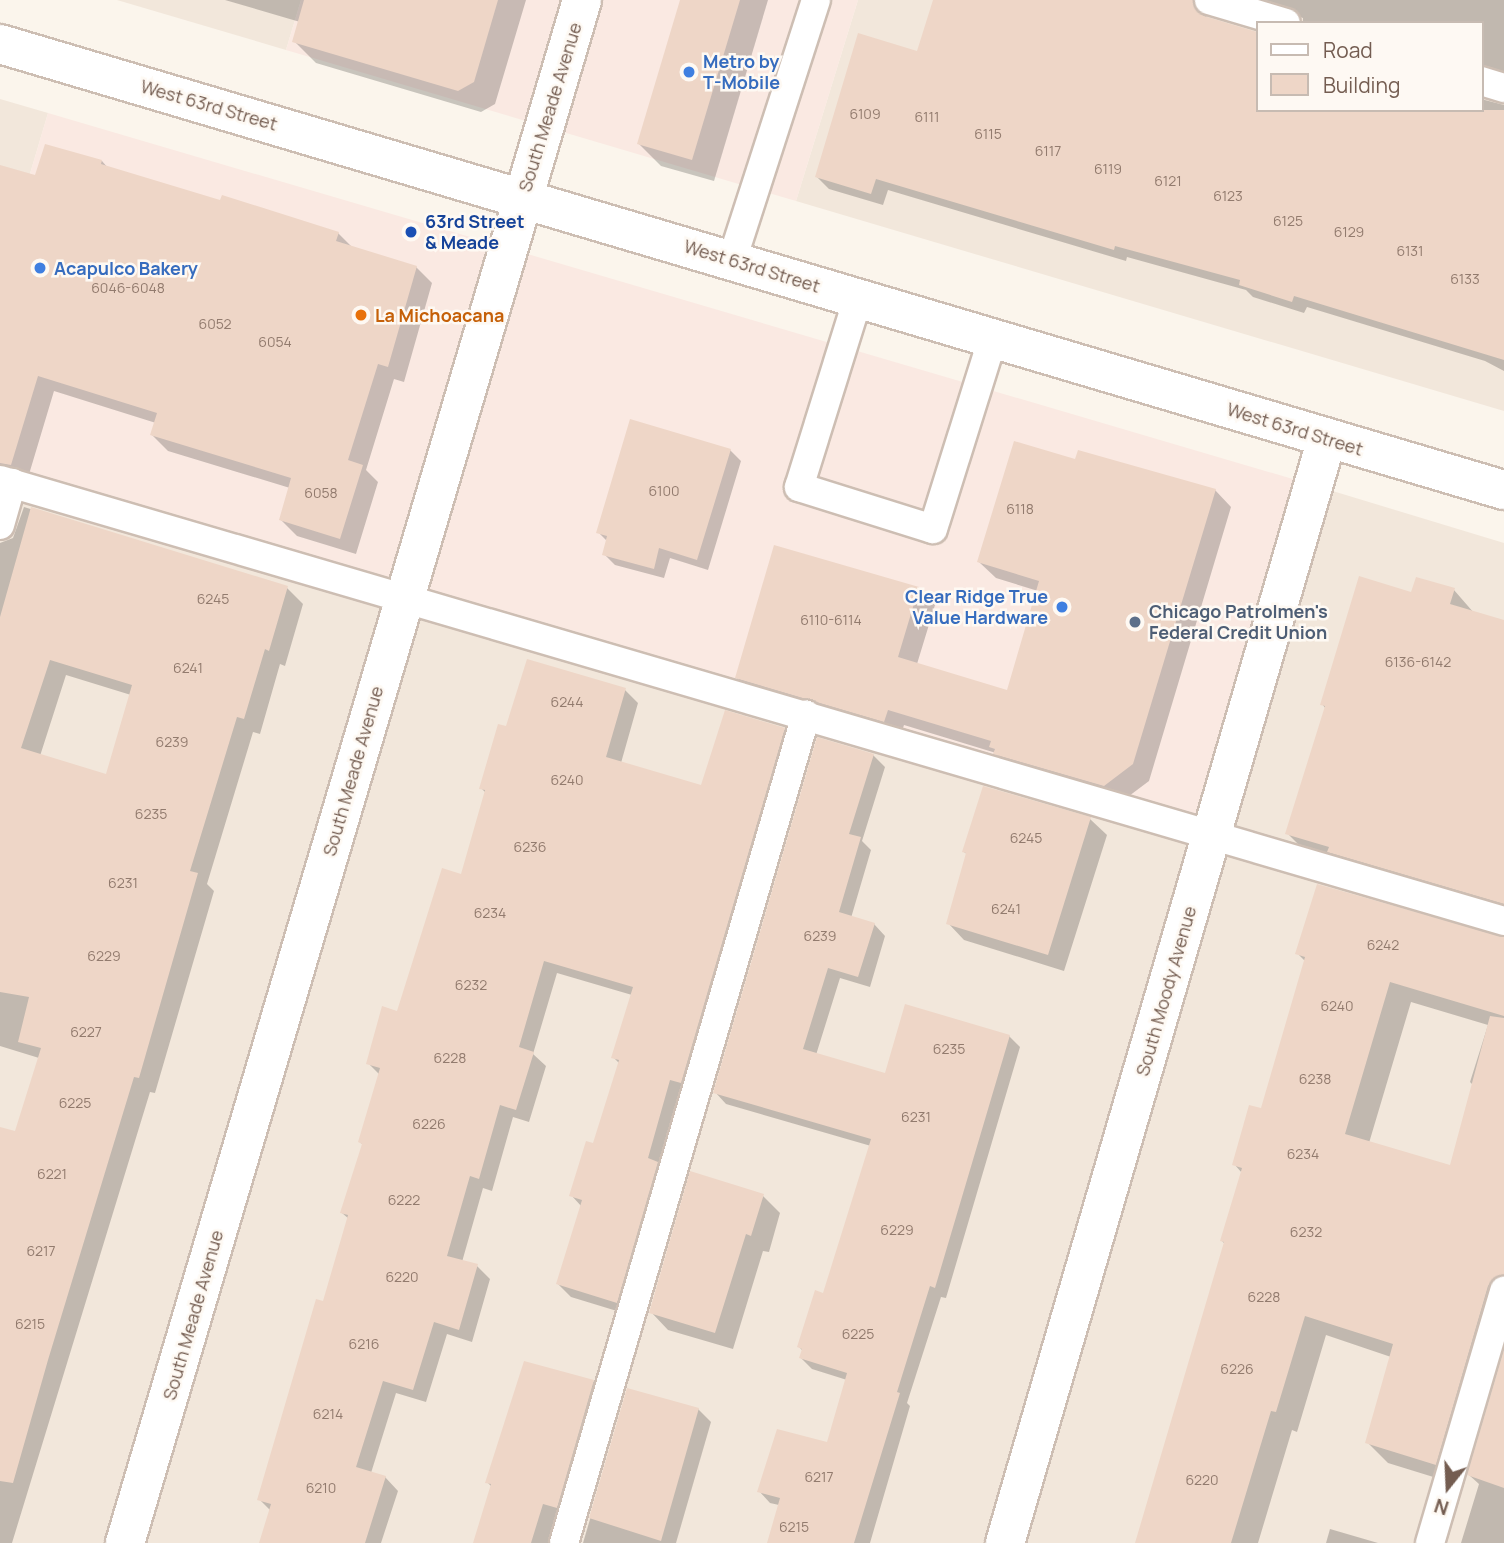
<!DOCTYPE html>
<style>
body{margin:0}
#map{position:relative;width:1504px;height:1543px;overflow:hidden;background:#fbf5ec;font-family:Manrope,sans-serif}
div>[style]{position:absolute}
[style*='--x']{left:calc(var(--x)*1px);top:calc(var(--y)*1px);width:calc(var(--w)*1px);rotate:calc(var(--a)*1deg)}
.residential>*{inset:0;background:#f2e7db}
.commercial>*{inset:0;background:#fae9e2}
.shadow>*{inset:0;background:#0003}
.building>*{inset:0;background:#eed6c7}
.roads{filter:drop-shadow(2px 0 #cdbeb3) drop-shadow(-2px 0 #cdbeb3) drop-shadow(0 2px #cdbeb3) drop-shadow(0 -2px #cdbeb3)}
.lane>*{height:28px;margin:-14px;padding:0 14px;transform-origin:14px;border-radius:14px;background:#fff}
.street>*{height:38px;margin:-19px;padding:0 19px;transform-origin:19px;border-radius:19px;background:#fff}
.secondary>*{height:38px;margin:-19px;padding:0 19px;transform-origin:19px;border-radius:19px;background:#fff}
.dots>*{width:19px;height:19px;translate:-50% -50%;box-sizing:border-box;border:4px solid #fef9f3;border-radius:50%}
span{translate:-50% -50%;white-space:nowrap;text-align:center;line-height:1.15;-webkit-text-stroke:5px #fef9f3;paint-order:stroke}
.number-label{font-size:14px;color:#927b6e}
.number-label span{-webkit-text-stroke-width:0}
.shop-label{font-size:18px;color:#366cbe;font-weight:700}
.left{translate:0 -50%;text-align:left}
.right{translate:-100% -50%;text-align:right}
.street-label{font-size:18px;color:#745d51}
.transit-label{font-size:18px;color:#164399;font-weight:700}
.food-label{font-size:18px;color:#c56008;font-weight:700}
.service-label{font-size:18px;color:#4e5e75;font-weight:700}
.legend{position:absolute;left:1256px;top:21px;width:228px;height:91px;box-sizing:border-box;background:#fef9f3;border:2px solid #c7bbb2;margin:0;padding:9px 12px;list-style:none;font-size:21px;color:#745d51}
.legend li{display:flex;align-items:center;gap:14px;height:35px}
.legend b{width:35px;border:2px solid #c7bbb2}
.north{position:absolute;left:1413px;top:1452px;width:70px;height:70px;-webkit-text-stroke:5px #fef9f3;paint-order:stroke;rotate:198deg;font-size:19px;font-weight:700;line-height:28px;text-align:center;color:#745d51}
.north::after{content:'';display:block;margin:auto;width:24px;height:32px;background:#745d51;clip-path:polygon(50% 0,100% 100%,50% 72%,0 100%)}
</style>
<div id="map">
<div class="residential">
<div style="clip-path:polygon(117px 0,301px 0,286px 50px)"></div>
<div style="clip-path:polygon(evenodd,858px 0,1504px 0,1504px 411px,796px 201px,858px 0,1257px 23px,1481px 23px,1481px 110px,1257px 110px,1257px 23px)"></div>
<div style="clip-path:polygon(0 99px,48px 113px,0 275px)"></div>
<div style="clip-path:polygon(0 467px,1303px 482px,1504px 543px,1504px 1543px,0 1543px)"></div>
</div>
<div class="commercial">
<div style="clip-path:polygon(301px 0,858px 0,796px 201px,286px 50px)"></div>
<div style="clip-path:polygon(48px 113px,1303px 482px,1203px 821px,0 467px,0 275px)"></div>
</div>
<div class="shadow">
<div style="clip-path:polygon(225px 0,526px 0,495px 104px,481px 112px,316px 63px,294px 41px,300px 22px)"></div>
<div style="clip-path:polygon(682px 0,768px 0,714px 181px,661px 166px,639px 144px)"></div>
<div style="clip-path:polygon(935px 0,1210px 0,1204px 9px,1207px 18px,1257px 34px,1257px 110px,1481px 110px,1481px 99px,1504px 105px,1504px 371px,1485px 361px,1307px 307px,1304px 313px,1253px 297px,1246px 290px,1127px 257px,1126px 261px,888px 190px,883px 205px,829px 189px,817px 177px,918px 53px)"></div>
<div style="clip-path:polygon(1242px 0,1504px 0,1504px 78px,1481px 82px,1481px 23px,1303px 23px,1303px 18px)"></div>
<div style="clip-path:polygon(102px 161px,108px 168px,221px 203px,338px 233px,353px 248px,416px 267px,432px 283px,404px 382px,394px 379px,366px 470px,378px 482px,356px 554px,297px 536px,281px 520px,290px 488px,168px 451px,152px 435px,156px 423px,54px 391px,27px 481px,0 491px,0 167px,36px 178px)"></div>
<div style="clip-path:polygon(730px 450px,741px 461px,708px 570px,670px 558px,664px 578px,615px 565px,604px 554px,608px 542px,598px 532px)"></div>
<div style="clip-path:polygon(1077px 461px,1215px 490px,1231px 507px,1149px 781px,1121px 802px,1012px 770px,996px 753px,904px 725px,900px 737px,754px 694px,737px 678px,918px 589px,935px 605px,917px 664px,1008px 692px,1038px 591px,996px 578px,979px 562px)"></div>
<div style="clip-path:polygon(evenodd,24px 507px,287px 588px,303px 604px,285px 666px,280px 664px,260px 734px,253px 732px,207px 884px,214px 891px,155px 1093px,150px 1092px,12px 1543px,0 1543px,0 1143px,16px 1133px,39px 1058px,0 1046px,0 543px,13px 538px,24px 507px,66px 675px,131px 695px,108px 776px,40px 756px,66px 675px)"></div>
<div style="clip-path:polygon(1454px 590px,1474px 613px,1504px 622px,1504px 917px,1308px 854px,1287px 833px,1326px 709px,1322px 704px,1412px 595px)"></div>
<div style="clip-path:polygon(625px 690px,638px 703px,621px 763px,702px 787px,784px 729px,797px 742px,630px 1315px,571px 1297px,558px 1284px,582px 1207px,571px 1195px,594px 1146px,620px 1064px,613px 1057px,632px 995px,557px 973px,533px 1054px,546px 1066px,529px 1122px,513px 1117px,492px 1191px,483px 1188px,462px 1262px,477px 1266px,490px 1279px,472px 1342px,447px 1334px,426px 1402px,396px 1393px,371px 1473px,385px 1477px,398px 1491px,381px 1543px,262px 1543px,271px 1511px,259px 1499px,317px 1301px,325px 1303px,349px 1219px,342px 1213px,363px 1145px,360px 1142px,380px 1075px,368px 1063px,398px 1013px,462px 876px,486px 793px,481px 788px,507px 729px)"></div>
<div style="clip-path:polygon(873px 755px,885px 767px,862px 841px,871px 850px,851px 918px,874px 924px,885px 936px,870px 987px,840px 978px,816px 1055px,886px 1075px,1009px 1036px,1020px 1047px,946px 1298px,941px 1297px,907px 1403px,910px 1406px,870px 1543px,768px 1543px,779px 1505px,770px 1503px,759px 1491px,828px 1444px,847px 1380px,812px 1369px,801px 1358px,803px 1351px,799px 1347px,825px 1295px,871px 1146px,726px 1104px,715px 1092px)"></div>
<div style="clip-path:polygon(1090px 819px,1107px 835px,1064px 971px,964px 940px,948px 923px,968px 855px,964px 852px)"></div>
<div style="clip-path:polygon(evenodd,1504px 938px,1504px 1322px,1456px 1484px,1388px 1463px,1367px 1442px,1391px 1357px,1326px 1335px,1297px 1432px,1292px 1430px,1258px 1543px,1137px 1543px,1225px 1244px,1222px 1241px,1242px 1173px,1234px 1164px,1262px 1110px,1306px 962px,1297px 953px,1504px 938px,1411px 1002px,1488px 1025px,1470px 1082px,1473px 1085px,1451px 1167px,1369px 1143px,1411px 1002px)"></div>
<div style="clip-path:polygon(763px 1196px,780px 1213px,769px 1252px,763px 1251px,733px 1349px,668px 1330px,651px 1312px)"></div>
<div style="clip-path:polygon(1504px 1356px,1504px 1543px,1461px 1543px,1479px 1484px,1469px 1475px)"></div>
<div style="clip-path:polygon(593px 1381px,607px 1394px,563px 1543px,475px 1543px,492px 1487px,487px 1482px)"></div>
<div style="clip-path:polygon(628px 1390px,698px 1409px,711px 1422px,676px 1543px,583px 1543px)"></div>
<div style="clip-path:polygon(1330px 1529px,1378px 1543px,1326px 1543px)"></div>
</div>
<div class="building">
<div style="clip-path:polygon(304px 0,498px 0,474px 82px,458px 91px,292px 42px)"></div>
<div style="clip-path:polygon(680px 0,740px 0,692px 160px,637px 144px)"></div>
<div style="clip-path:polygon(933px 0,1193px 0,1197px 11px,1204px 16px,1257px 32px,1257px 110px,1504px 110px,1504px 360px,1294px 296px,1292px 302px,1239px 285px,1240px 280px,1115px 246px,1114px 250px,876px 179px,871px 194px,815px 177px,858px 33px,917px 51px)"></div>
<div style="clip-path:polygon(45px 144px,102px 160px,101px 164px,220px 200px,222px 195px,339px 232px,336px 241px,417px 266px,388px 367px,378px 364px,348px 460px,363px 465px,340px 539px,279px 520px,291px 478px,150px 435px,157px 413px,38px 376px,11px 465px,0 463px,0 165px,35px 175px)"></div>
<div style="clip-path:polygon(630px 419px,731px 449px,697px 560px,659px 548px,654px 569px,602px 555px,607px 536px,596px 533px)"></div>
<div style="clip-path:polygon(1014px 441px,1075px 459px,1078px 450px,1216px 489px,1133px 764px,1104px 786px,993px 754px,995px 749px,989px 747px,991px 741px,888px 710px,884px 722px,735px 678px,774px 545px,919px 587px,898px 657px,1007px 690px,1039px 581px,977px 562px)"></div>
<div style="clip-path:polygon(evenodd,31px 507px,288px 586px,269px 651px,265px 649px,244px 719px,237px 717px,190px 871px,198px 873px,139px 1078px,134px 1077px,48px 1360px,13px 1483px,0 1481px,0 1127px,15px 1131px,41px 1048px,18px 1042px,29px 997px,0 992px,0 617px,31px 507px,50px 660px,132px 685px,106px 774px,21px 748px,50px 660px)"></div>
<div style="clip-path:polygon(1359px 576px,1411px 592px,1416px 577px,1455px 588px,1450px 604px,1504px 620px,1504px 904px,1327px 852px,1329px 847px,1285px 834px,1325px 706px,1320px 705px)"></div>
<div style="clip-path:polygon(527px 659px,626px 688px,606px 757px,701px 785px,725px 710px,785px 728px,681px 1083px,670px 1080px,648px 1158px,658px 1162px,617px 1303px,556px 1284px,582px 1200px,569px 1196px,586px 1141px,593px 1143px,619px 1060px,611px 1058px,633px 987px,544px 961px,519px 1047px,534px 1052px,516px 1110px,500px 1105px,479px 1179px,470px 1176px,447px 1256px,478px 1264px,459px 1330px,434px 1322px,413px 1390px,383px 1381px,356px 1467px,386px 1476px,365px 1543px,259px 1543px,271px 1504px,257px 1500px,316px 1299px,323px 1301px,348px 1215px,340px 1213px,362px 1144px,358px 1142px,380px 1068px,366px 1064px,382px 1006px,397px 1011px,442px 868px,461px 874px,485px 790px,479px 789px,498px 724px,506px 726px)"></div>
<div style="clip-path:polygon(817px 737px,874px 754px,849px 834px,861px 837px,839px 912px,875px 923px,858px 977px,828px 968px,803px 1049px,885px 1073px,905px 1004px,1010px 1035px,935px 1288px,930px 1286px,897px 1392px,900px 1393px,854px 1543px,767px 1543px,780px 1498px,757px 1492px,777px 1429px,827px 1442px,847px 1373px,799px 1358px,802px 1349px,797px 1347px,815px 1290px,823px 1293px,871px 1139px,713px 1093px)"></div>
<div style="clip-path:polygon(983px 786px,1091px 817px,1048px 955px,946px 924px,966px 853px,962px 852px)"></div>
<div style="clip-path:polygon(1317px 884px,1504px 937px,1504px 1016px,1390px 982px,1345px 1134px,1450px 1165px,1490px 1016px,1504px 1018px,1504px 1275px,1493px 1279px,1488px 1286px,1436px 1465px,1365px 1443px,1393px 1344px,1305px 1316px,1276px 1412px,1271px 1411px,1231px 1543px,1135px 1543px,1224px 1242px,1220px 1241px,1242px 1168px,1232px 1165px,1249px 1105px,1261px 1108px,1305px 957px,1295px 954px)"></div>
<div style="clip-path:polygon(690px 1171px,764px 1194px,751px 1236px,746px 1234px,715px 1333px,649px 1313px)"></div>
<div style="clip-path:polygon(1504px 1350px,1504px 1488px,1467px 1475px)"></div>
<div style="clip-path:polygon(524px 1361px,594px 1380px,557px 1508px,543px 1504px,531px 1543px,473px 1543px,491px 1484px,485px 1483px)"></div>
<div style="clip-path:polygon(627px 1388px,699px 1408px,661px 1541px,589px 1518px)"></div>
</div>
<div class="roads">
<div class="lane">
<div style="--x:1209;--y:0;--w:80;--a:16.6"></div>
<div style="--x:1481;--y:81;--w:24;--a:17"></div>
<div style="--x:732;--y:260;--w:273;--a:-72.1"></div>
<div style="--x:858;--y:298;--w:198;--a:107.3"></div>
<div style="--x:799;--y:487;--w:140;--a:17.4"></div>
<div style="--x:933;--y:529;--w:200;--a:-72.6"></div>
<div style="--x:0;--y:480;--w:1567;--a:16.34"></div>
<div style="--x:0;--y:525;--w:44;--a:-74.1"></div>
<div style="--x:564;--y:1543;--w:863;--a:-73.71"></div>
<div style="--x:1430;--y:1543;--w:263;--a:-73.6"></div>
</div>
<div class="street">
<div style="--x:125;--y:1543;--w:1609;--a:-73.5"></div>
<div style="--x:1005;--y:1543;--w:1151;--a:-73.75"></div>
</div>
<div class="secondary">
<div style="--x:0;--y:44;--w:1569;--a:16.52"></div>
</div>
</div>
<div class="dots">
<div style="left:689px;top:72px;background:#3f7fe0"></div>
<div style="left:411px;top:232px;background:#1a4fb4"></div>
<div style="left:40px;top:268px;background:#3f7fe0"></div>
<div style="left:361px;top:315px;background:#e8710a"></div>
<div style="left:1062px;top:607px;background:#3f7fe0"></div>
<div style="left:1135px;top:622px;background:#5c6f8a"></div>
</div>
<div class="number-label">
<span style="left:865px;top:114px">6109</span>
<span style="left:927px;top:117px">6111</span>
<span style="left:988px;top:134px">6115</span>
<span style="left:1048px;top:151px">6117</span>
<span style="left:1108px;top:169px">6119</span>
<span style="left:1168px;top:181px">6121</span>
<span style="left:1228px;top:196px">6123</span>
<span style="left:1288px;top:221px">6125</span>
<span style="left:1349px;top:232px">6129</span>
<span style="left:1410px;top:251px">6131</span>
<span style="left:1465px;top:279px">6133</span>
<span style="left:128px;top:288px">6046-6048</span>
<span style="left:215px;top:324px">6052</span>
<span style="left:275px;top:342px">6054</span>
<span style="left:664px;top:491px">6100</span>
<span style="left:321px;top:493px">6058</span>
<span style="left:1020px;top:509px">6118</span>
<span style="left:213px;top:599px">6245</span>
<span style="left:831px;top:620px">6110-6114</span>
<span style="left:1418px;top:662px">6136-6142</span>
<span style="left:188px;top:668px">6241</span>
<span style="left:567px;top:702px">6244</span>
<span style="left:172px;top:742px">6239</span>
<span style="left:567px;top:780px">6240</span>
<span style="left:151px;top:814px">6235</span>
<span style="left:1026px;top:838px">6245</span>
<span style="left:530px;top:847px">6236</span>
<span style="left:123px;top:883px">6231</span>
<span style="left:1006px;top:909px">6241</span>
<span style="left:490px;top:913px">6234</span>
<span style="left:820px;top:936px">6239</span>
<span style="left:1383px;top:945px">6242</span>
<span style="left:104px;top:956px">6229</span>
<span style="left:471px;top:985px">6232</span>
<span style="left:1337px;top:1006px">6240</span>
<span style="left:86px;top:1032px">6227</span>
<span style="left:949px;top:1049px">6235</span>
<span style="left:450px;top:1058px">6228</span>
<span style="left:1315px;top:1079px">6238</span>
<span style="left:75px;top:1103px">6225</span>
<span style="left:916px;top:1117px">6231</span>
<span style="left:429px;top:1124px">6226</span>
<span style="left:1303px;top:1154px">6234</span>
<span style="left:52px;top:1174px">6221</span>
<span style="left:404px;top:1200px">6222</span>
<span style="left:897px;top:1230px">6229</span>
<span style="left:1306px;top:1232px">6232</span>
<span style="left:41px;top:1251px">6217</span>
<span style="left:402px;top:1277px">6220</span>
<span style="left:1264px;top:1297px">6228</span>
<span style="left:30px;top:1324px">6215</span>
<span style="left:858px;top:1334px">6225</span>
<span style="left:364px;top:1344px">6216</span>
<span style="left:1237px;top:1369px">6226</span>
<span style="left:328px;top:1414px">6214</span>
<span style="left:819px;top:1477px">6217</span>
<span style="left:1202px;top:1480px">6220</span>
<span style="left:321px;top:1488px">6210</span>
<span style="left:794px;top:1527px">6215</span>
</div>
<div class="shop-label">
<span class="left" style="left:703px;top:72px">Metro by<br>T-Mobile</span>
<span class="left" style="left:54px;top:268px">Acapulco Bakery</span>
<span class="right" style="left:1048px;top:607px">Clear Ridge True<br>Value Hardware</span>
</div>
<div class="street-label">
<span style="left:209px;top:105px;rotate:16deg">West 63rd Street</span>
<span style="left:550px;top:107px;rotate:-73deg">South Meade Avenue</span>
<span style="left:752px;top:266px;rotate:17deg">West 63rd Street</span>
<span style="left:1295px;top:429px;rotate:17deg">West 63rd Street</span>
<span style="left:353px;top:771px;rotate:-74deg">South Meade Avenue</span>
<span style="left:1166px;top:991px;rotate:-74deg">South Moody Avenue</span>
<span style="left:193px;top:1315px;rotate:-74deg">South Meade Avenue</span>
</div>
<div class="transit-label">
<span class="left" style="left:425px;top:232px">63rd Street<br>&amp; Meade</span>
</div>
<div class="food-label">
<span class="left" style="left:375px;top:315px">La Michoacana</span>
</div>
<div class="service-label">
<span class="left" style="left:1149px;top:622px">Chicago Patrolmen's<br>Federal Credit Union</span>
</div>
<ul class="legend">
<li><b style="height:9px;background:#fff"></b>Road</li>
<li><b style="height:19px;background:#eed6c7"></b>Building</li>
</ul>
<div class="north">N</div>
</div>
